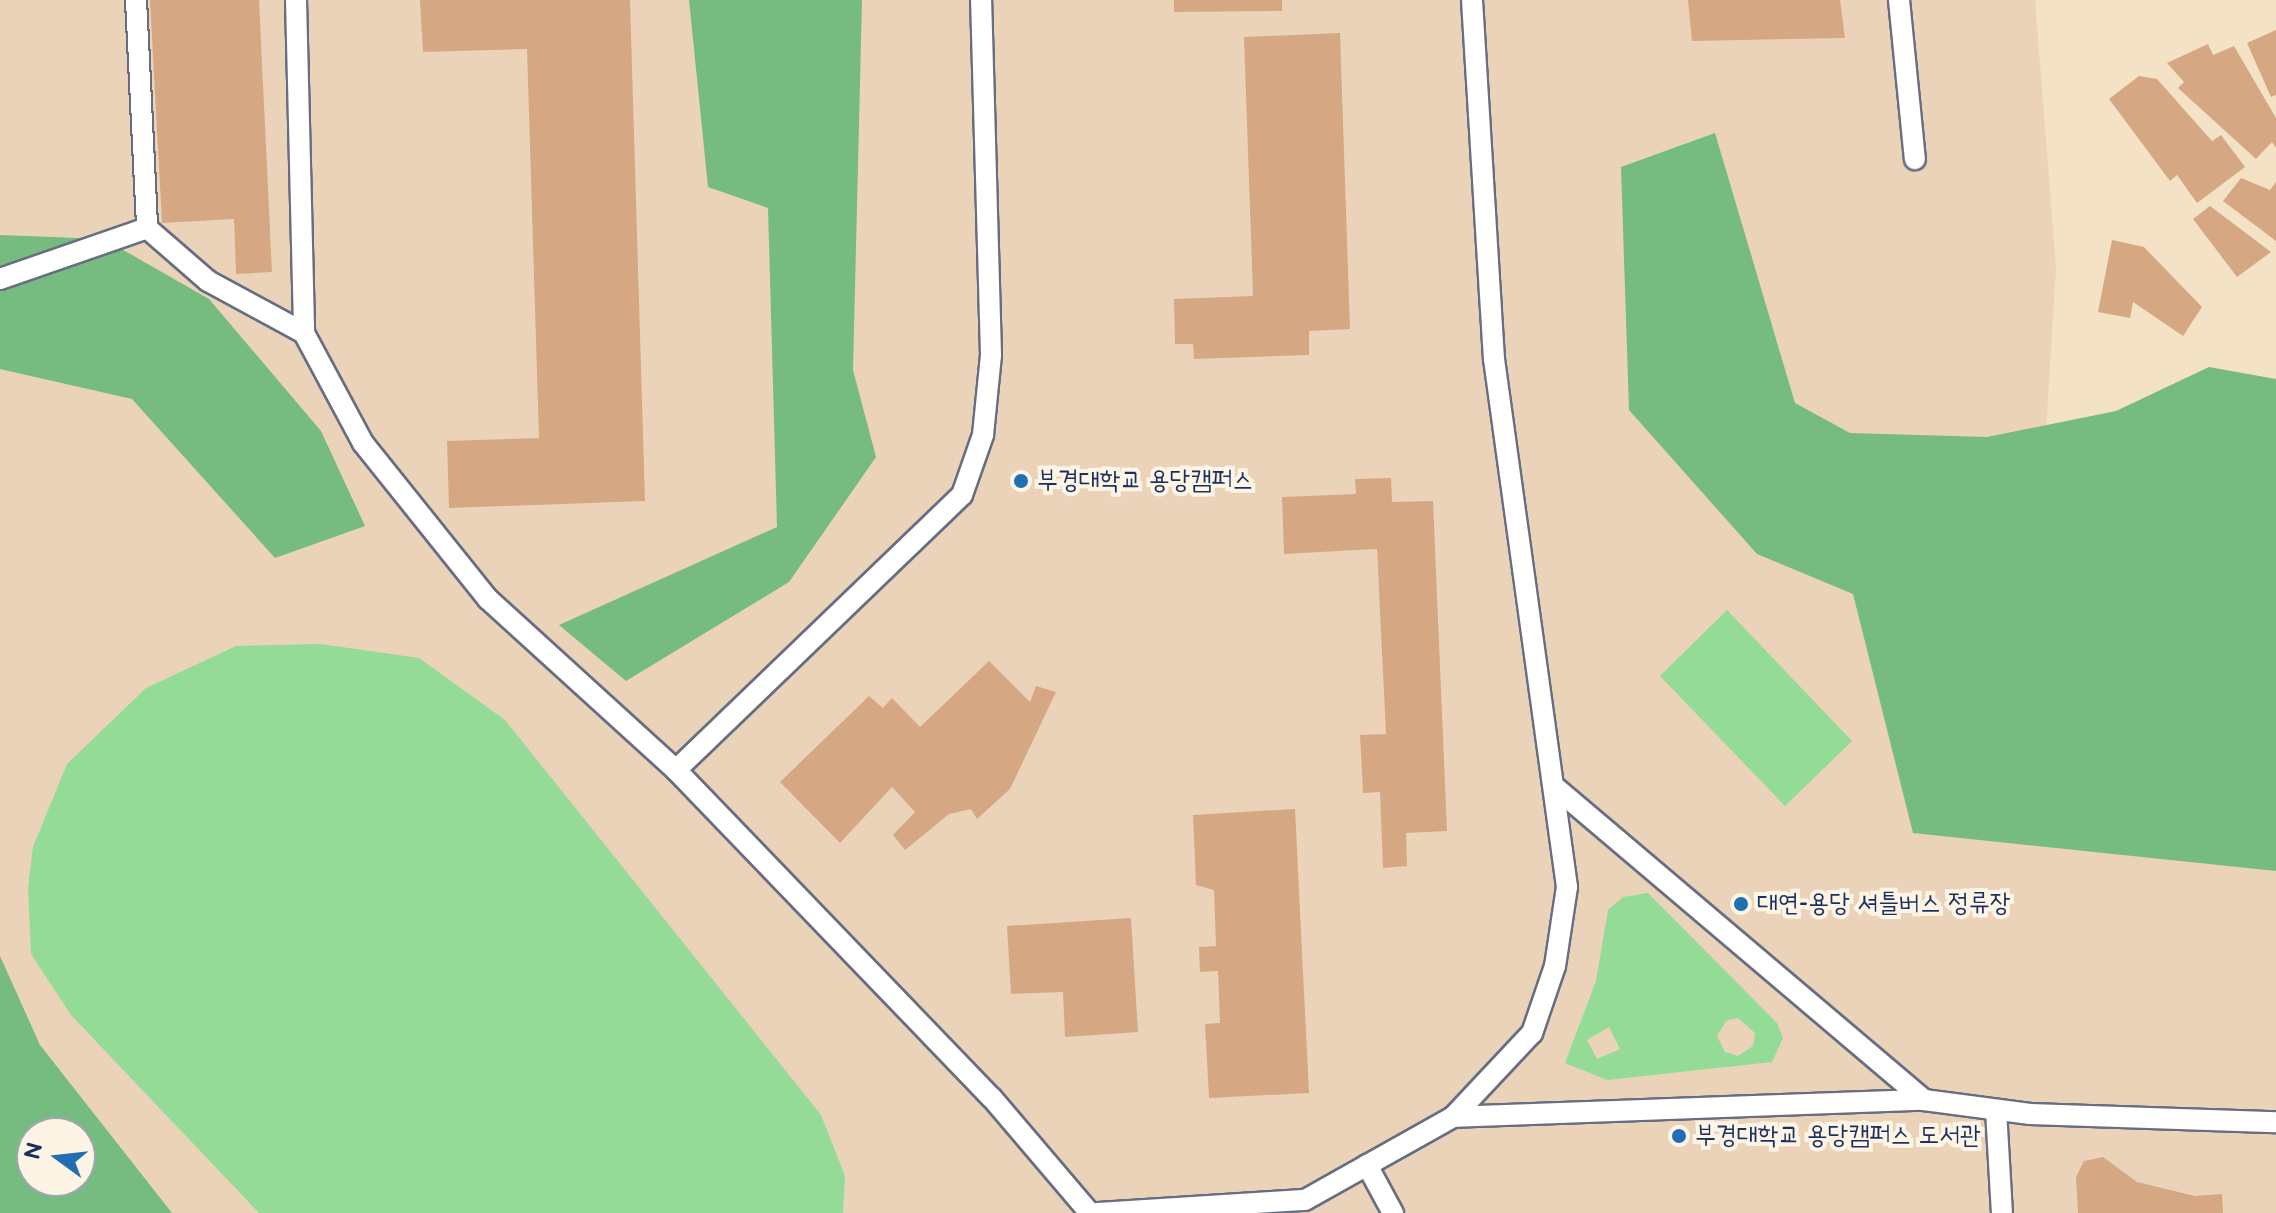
<!DOCTYPE html>
<meta charset="utf-8">
<style>
body{margin:0}
#map{position:relative;width:2276px;height:1213px;overflow:hidden;background:#f3e2c6;font-family:"Balsamiq Sans","Poor Story",sans-serif}
div>[style]{position:absolute}
[style*='--x']{left:calc(var(--x)*1px);top:calc(var(--y)*1px);width:calc(var(--w)*1px);rotate:calc(var(--a)*1deg)}
.built>*{inset:0;background:#ebd3b9}
.green>*{inset:0;background:#93db96}
.forest>*{inset:0;background:#76bb7f}
.building>*{inset:0;background:#d5a883}
.roads{filter:drop-shadow(2px 0 #676e82) drop-shadow(-2px 0 #676e82) drop-shadow(0 2px #676e82) drop-shadow(0 -2px #676e82)}
.service>*{height:20px;margin:-10px;padding:0 10px;transform-origin:10px;border-radius:10px;background:#fff}
.dots>*{width:22px;height:22px;translate:-50% -50%;box-sizing:border-box;border:4px solid #fcf5e5;border-radius:50%}
span{translate:-50% -50%;white-space:nowrap;text-align:center;line-height:1.15;-webkit-text-stroke:8px #fcf5e5;paint-order:stroke}
.poi-label{font-size:26px;color:#1b2f5e}
.left{translate:0 -50%;text-align:left}
.north{position:absolute;left:16px;top:1117px;width:80px;height:80px;box-sizing:border-box;background:#fcf5e5;border:2px solid #a2a6af;border-radius:50%;rotate:285deg;font-size:22px;font-weight:700;line-height:32px;text-align:center;color:#1b2f5e}
.north::after{content:'';display:block;margin:auto;width:28px;height:36px;background:#1f6fb2;clip-path:polygon(50% 0,100% 100%,50% 72%,0 100%)}
</style>
<div id="map">
<div class="built">
<div style="clip-path:polygon(0 0,2035px 0,2056px 268px,2030px 694px,2276px 739px,2276px 1213px,131px 1213px,0 1025px)"></div>
</div>
<div class="green">
<div style="clip-path:polygon(1727px 610px,1852px 741px,1785px 806px,1660px 676px)"></div>
<div style="clip-path:polygon(320px 644px,419px 658px,505px 720px,821px 1115px,845px 1176px,843px 1213px,259px 1213px,71px 1015px,31px 954px,28px 888px,33px 847px,67px 764px,146px 688px,236px 646px)"></div>
<div style="clip-path:polygon(evenodd,1648px 893px,1777px 1023px,1783px 1038px,1772px 1062px,1607px 1080px,1565px 1063px,1596px 981px,1608px 910px,1623px 897px,1648px 893px,1738px 1018px,1755px 1033px,1753px 1046px,1738px 1056px,1725px 1052px,1717px 1036px,1726px 1021px,1738px 1018px,1648px 893px,1609px 1027px,1620px 1049px,1597px 1059px,1587px 1040px,1609px 1027px)"></div>
</div>
<div class="forest">
<div style="clip-path:polygon(689px 0,862px 0,853px 370px,876px 457px,789px 582px,626px 681px,559px 625px,777px 527px,768px 208px,708px 187px)"></div>
<div style="clip-path:polygon(1715px 133px,1795px 403px,1850px 433px,1987px 437px,2116px 411px,2209px 367px,2276px 379px,2276px 871px,1913px 833px,1853px 594px,1757px 554px,1629px 410px,1621px 167px)"></div>
<div style="clip-path:polygon(0 235px,104px 239px,209px 299px,321px 431px,365px 526px,275px 558px,132px 399px,0 369px)"></div>
<div style="clip-path:polygon(evenodd,0 956px,40px 1045px,172px 1213px,0 1213px,0 956px,32px 1133px,80px 1133px,80px 1181px,32px 1181px,32px 1133px)"></div>
</div>
<div class="building">
<div style="clip-path:polygon(150px 0,259px 0,272px 272px,236px 274px,234px 219px,162px 223px)"></div>
<div style="clip-path:polygon(420px 0,630px 0,645px 501px,449px 508px,447px 441px,539px 438px,527px 49px,423px 52px)"></div>
<div style="clip-path:polygon(1174px 0,1282px 0,1282px 11px,1174px 12px)"></div>
<div style="clip-path:polygon(1688px 0,1840px 0,1845px 38px,1692px 41px)"></div>
<div style="clip-path:polygon(2276px 30px,2276px 95px,2271px 97px,2247px 43px)"></div>
<div style="clip-path:polygon(1340px 33px,1350px 329px,1309px 331px,1309px 355px,1194px 359px,1193px 344px,1175px 344px,1174px 299px,1253px 296px,1244px 37px)"></div>
<div style="clip-path:polygon(2208px 44px,2213px 55px,2234px 46px,2276px 118px,2276px 148px,2272px 142px,2256px 159px,2178px 88px,2184px 82px,2167px 63px)"></div>
<div style="clip-path:polygon(2139px 76px,2157px 79px,2212px 141px,2221px 135px,2245px 167px,2197px 203px,2177px 175px,2170px 181px,2109px 99px)"></div>
<div style="clip-path:polygon(2241px 178px,2270px 190px,2276px 182px,2276px 241px,2223px 201px)"></div>
<div style="clip-path:polygon(2210px 206px,2271px 252px,2237px 277px,2193px 219px)"></div>
<div style="clip-path:polygon(2112px 240px,2144px 247px,2202px 307px,2183px 336px,2133px 302px,2130px 318px,2098px 312px)"></div>
<div style="clip-path:polygon(1391px 478px,1392px 502px,1433px 501px,1447px 831px,1406px 833px,1407px 866px,1383px 868px,1380px 792px,1363px 793px,1360px 735px,1386px 734px,1377px 549px,1284px 554px,1282px 497px,1356px 494px,1355px 479px)"></div>
<div style="clip-path:polygon(989px 661px,1030px 702px,1036px 686px,1056px 692px,1010px 789px,977px 819px,971px 809px,949px 814px,905px 850px,893px 835px,915px 812px,892px 787px,840px 843px,780px 782px,869px 696px,883px 708px,892px 698px,920px 727px)"></div>
<div style="clip-path:polygon(1295px 809px,1309px 1093px,1209px 1098px,1205px 1024px,1220px 1023px,1218px 971px,1200px 972px,1199px 947px,1216px 946px,1214px 890px,1196px 885px,1193px 815px)"></div>
<div style="clip-path:polygon(1131px 918px,1138px 1032px,1065px 1037px,1063px 992px,1011px 994px,1007px 926px)"></div>
<div style="clip-path:polygon(2103px 1157px,2137px 1182px,2195px 1196px,2222px 1194px,2223px 1213px,2078px 1213px,2076px 1177px,2084px 1161px)"></div>
</div>
<div class="roads">
<div class="service">
<div style="--x:136;--y:0;--w:228;--a:87.2"></div>
<div style="--x:147;--y:228;--w:81;--a:41"></div>
<div style="--x:208;--y:281;--w:109;--a:28.4"></div>
<div style="--x:296;--y:0;--w:333;--a:88.6"></div>
<div style="--x:304;--y:333;--w:125;--a:61.8"></div>
<div style="--x:363;--y:443;--w:200;--a:51.3"></div>
<div style="--x:488;--y:599;--w:254;--a:42.3"></div>
<div style="--x:676;--y:770;--w:455;--a:46.1"></div>
<div style="--x:992;--y:1098;--w:151;--a:49.6"></div>
<div style="--x:1472;--y:0;--w:360;--a:86.5"></div>
<div style="--x:1494;--y:359;--w:533;--a:82.13"></div>
<div style="--x:1567;--y:887;--w:80;--a:98.6"></div>
<div style="--x:1555;--y:966;--w:71;--a:108.9"></div>
<div style="--x:1532;--y:1033;--w:115;--a:133.2"></div>
<div style="--x:1453;--y:1117;--w:471;--a:-2.1"></div>
<div style="--x:1924;--y:1100;--w:482;--a:-139.7"></div>
<div style="--x:1899;--y:0;--w:160;--a:84.3"></div>
<div style="--x:0;--y:279;--w:156;--a:-19.1"></div>
<div style="--x:676;--y:770;--w:397;--a:-43.9"></div>
<div style="--x:962;--y:495;--w:64;--a:-70.7"></div>
<div style="--x:983;--y:435;--w:80;--a:-84.3"></div>
<div style="--x:991;--y:355;--w:355;--a:-91.6"></div>
<div style="--x:1924;--y:1100;--w:107;--a:7.5"></div>
<div style="--x:2030;--y:1114;--w:246;--a:1.9"></div>
<div style="--x:1996;--y:1110;--w:103;--a:86.7"></div>
<div style="--x:1367;--y:1165;--w:55;--a:61.6"></div>
<div style="--x:1096;--y:1213;--w:209;--a:-3.6"></div>
<div style="--x:1305;--y:1200;--w:170;--a:-29.3"></div>
</div>
</div>
<div class="dots">
<div style="left:1021px;top:481px;background:#1f6fb2"></div>
<div style="left:1741px;top:904px;background:#1f6fb2"></div>
<div style="left:1679px;top:1136px;background:#1f6fb2"></div>
</div>
<div class="poi-label">
<span class="left" style="left:1037px;top:481px">부경대학교 용당캠퍼스</span>
<span class="left" style="left:1757px;top:904px">대연-용당 셔틀버스 정류장</span>
<span class="left" style="left:1695px;top:1136px">부경대학교 용당캠퍼스 도서관</span>
</div>
<div class="north">N</div>
</div>
